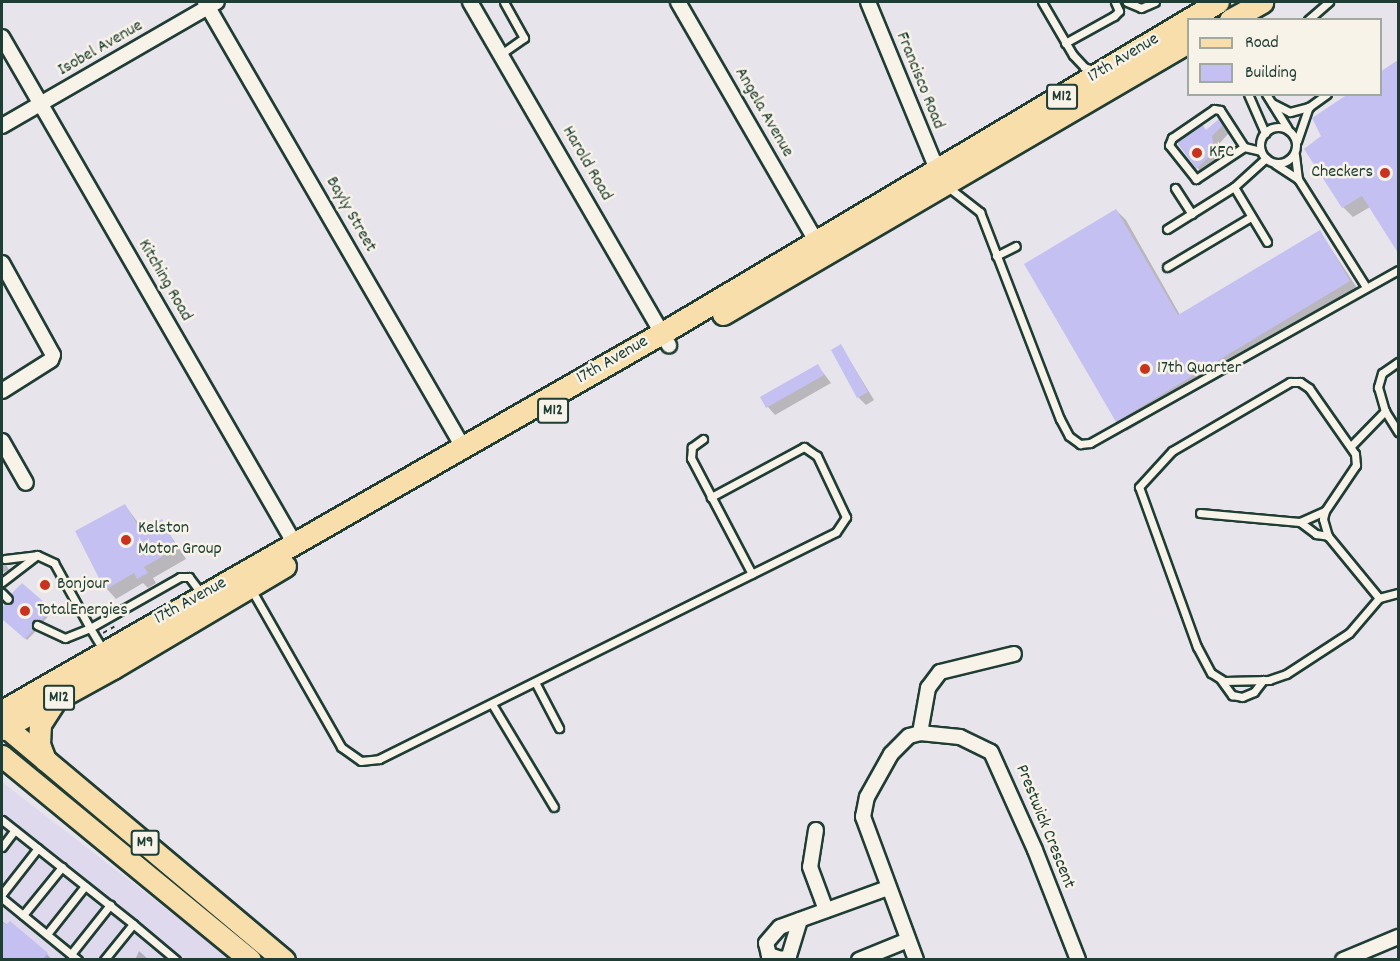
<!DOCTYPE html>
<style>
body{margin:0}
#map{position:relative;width:1400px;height:961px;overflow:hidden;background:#e8e4eb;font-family:Dekko,sans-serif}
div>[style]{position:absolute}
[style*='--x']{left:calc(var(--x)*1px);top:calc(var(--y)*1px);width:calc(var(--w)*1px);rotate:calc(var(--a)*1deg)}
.built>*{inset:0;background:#ded9ed}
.shadow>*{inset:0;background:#0003}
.building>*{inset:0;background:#c5c0f2}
.path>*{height:2px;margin-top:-1px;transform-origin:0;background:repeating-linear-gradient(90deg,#1f3d34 0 4.5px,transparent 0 9px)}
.roads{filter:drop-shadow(2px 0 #1f3d34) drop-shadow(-2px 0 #1f3d34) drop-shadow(0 2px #1f3d34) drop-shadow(0 -2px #1f3d34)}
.service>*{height:7px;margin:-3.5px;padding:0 3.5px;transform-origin:3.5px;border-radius:3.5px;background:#f7f3e8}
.service>.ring{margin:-3.5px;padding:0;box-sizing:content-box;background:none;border:7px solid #f7f3e8;border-radius:50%}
.minor>*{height:14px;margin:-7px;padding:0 7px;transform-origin:7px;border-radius:7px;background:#f7f3e8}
.primary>*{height:21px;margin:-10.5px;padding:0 10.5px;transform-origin:10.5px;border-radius:10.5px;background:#f8deab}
.dots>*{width:16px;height:16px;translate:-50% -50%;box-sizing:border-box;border:3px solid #f7f3e8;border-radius:50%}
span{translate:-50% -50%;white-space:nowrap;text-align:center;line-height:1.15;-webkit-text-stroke:5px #f7f3e8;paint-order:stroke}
.shield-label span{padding:2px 4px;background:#f7f3e8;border:2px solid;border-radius:4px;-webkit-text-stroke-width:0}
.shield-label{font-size:16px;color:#1f3d34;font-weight:700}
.street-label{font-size:18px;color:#1f3d34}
.poi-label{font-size:18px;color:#1f3d34}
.left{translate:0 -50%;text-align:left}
.right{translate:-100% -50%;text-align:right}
.frame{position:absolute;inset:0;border:3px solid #1f3d34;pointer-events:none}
.legend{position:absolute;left:1187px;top:18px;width:195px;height:78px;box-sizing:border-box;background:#f7f3e8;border:2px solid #a1aaa0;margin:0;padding:8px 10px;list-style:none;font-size:18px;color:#1f3d34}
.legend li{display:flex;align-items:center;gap:12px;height:30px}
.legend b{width:30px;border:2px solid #a1aaa0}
</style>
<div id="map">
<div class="built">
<div style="clip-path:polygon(2px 782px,231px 959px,2px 959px)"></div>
</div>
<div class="shadow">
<div style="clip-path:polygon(1398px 62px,1398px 250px,1370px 207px,1353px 217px,1343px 207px,1306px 149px,1380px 94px,1380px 74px)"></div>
<div style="clip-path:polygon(1219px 121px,1229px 133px,1219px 144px,1221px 158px,1204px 176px,1178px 144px,1202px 126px,1207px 131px)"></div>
<div style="clip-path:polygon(1116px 210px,1126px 220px,1180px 315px,1320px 232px,1359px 291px,1127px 431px,1117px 421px)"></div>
<div style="clip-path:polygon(841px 346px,874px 400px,866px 405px,858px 397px)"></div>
<div style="clip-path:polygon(818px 366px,831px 383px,775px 415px,768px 407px,762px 398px)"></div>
<div style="clip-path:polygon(125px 505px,144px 531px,161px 521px,186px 559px,153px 578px,156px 583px,148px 588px,143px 583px,116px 599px,107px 589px)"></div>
<div style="clip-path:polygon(2px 557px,9px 570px,2px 573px)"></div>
<div style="clip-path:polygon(22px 585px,52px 612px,43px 622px,35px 622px,35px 632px,27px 640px,2px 617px,2px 608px,14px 604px)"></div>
<div style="clip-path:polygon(2px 921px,47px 954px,52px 960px,2px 960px)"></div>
<div style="clip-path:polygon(139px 951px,149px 960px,135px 960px)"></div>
</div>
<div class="building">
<div style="clip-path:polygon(1398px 60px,1398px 253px,1362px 196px,1342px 208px,1304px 149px,1321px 136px,1312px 118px,1348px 94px,1380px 94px,1380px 72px)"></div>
<div style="clip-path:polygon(1219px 119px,1223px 125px,1212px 136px,1215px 151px,1196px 169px,1177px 142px,1202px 124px,1206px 130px)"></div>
<div style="clip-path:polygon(1116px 209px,1178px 315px,1320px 230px,1350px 281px,1116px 422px,1024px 264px)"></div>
<div style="clip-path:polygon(841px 344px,868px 392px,857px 398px,831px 350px)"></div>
<div style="clip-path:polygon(818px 364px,824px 375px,766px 408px,760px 397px)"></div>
<div style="clip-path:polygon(125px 504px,141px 531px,162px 519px,177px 548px,144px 567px,148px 573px,137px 579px,134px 573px,105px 590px,75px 531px)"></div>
<div style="clip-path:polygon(22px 583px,52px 609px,41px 621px,33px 621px,34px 629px,25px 639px,2px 619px,2px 606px,12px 603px,11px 594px)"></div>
<div style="clip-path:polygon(2px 921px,6px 925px,10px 921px,48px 953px,42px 960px,2px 960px)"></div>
</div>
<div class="path">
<div style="--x:103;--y:633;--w:13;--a:-29"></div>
</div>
<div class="roads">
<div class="service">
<div style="--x:1042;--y:2;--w:61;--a:59.7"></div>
<div style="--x:1073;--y:55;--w:16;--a:47"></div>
<div style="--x:1084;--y:67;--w:13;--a:18"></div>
<div style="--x:1127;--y:2;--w:15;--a:23"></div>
<div style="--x:1141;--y:8;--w:15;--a:-23"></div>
<div style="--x:1308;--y:20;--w:28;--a:-41"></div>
<div style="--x:1065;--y:43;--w:56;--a:-28.9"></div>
<div style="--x:1114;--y:16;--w:7;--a:-45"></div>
<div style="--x:1119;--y:11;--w:10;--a:-114"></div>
<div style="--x:501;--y:54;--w:28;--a:-35"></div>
<div style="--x:524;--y:38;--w:41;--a:-119.1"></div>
<div style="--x:1248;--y:94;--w:43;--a:66.4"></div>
<div style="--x:1266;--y:94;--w:40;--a:58"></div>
<div style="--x:1272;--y:103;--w:20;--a:27"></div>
<div style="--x:1290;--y:112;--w:20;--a:-15"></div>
<div style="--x:1309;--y:107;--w:22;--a:-36"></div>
<div class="ring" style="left:1260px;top:127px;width:29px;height:29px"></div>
<div style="--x:1297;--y:141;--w:36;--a:-71"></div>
<div style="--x:1244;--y:147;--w:58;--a:146.3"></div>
<div style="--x:1196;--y:179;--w:43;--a:-128.5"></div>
<div style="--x:1169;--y:145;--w:8;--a:-67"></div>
<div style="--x:1172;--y:138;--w:51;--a:-34.6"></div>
<div style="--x:1214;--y:109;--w:6;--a:9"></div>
<div style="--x:1220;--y:110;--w:44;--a:57"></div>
<div style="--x:1244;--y:147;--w:17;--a:13"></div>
<div style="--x:1295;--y:155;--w:24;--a:83"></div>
<div style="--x:1298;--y:179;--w:128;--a:57.8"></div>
<div style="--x:1275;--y:164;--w:27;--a:33"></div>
<div style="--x:948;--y:187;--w:41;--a:38"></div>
<div style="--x:980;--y:212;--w:222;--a:68.9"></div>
<div style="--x:1060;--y:419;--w:19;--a:62"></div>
<div style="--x:1069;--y:436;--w:14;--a:36"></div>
<div style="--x:1080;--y:444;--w:10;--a:-6"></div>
<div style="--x:1090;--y:443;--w:353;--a:-29.3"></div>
<div style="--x:1234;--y:187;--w:64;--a:59"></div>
<div style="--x:1175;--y:188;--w:31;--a:57"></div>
<div style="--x:1167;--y:229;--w:79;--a:-32.1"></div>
<div style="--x:1234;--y:187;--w:43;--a:-42.2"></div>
<div style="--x:996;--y:256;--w:22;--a:-27"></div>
<div style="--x:1167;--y:267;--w:98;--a:-30.8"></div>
<div style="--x:1398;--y:362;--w:19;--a:145"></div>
<div style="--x:1382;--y:373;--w:15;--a:106"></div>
<div style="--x:1378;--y:387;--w:25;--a:74"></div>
<div style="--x:1385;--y:411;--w:25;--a:58"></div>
<div style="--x:1290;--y:382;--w:10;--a:0"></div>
<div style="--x:1300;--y:382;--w:11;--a:34"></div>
<div style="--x:1309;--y:388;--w:80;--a:55.1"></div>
<div style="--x:1355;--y:454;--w:11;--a:85"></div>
<div style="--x:1356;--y:465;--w:55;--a:124"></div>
<div style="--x:1325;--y:511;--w:8;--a:104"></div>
<div style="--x:1323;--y:519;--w:18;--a:74"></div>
<div style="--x:1328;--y:536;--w:80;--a:50.6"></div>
<div style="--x:1379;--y:598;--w:46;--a:130.6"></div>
<div style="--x:1349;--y:633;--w:75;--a:146.9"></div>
<div style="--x:1286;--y:674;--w:18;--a:161"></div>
<div style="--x:1269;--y:680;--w:45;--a:178.7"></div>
<div style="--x:1224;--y:681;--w:15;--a:-148"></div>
<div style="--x:1211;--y:673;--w:30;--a:-118"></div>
<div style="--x:1197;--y:647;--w:170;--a:-109.9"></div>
<div style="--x:1139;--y:487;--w:49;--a:-47.5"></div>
<div style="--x:1172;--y:451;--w:137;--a:-30.3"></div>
<div style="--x:703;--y:439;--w:14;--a:144"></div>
<div style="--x:692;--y:447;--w:11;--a:95"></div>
<div style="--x:691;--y:458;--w:131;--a:62.3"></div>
<div style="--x:1351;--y:446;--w:49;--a:-45.8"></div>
<div style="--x:1200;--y:513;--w:100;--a:5.1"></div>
<div style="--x:1300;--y:522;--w:27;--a:-24"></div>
<div style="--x:1300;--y:522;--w:20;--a:37"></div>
<div style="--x:1316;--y:534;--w:12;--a:9"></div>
<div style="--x:5;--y:559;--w:32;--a:-7"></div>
<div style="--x:37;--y:555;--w:19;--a:25"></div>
<div style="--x:54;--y:563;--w:74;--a:61"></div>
<div style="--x:90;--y:628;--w:103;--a:-29.5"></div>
<div style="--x:180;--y:577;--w:9;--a:0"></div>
<div style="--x:189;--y:577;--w:21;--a:53"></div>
<div style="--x:2;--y:582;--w:44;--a:-37.6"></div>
<div style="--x:251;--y:589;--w:182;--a:60.3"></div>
<div style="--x:341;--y:747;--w:24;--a:35"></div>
<div style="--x:361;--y:761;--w:18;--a:-6"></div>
<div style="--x:379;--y:759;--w:510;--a:-26.41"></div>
<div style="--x:836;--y:532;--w:18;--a:-56"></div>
<div style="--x:846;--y:517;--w:68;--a:-115.4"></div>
<div style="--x:817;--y:456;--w:16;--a:-145"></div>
<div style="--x:804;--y:447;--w:106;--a:151.7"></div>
<div style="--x:2;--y:593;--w:8;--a:45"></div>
<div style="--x:1379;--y:598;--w:20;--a:-15"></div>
<div style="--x:37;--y:625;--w:31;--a:25"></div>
<div style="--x:65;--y:638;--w:27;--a:-22"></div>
<div style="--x:90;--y:628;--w:26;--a:59"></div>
<div style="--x:1221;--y:680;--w:19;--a:54"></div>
<div style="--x:1232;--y:695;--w:10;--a:11"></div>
<div style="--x:1242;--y:697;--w:13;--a:-23"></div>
<div style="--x:1254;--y:692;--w:15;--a:-53"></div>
<div style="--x:535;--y:682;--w:52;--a:62.4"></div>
<div style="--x:492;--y:704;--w:120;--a:59"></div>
<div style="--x:2;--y:820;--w:167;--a:38.4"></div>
<div style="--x:2;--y:847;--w:21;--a:-53"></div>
<div style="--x:2;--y:894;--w:58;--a:-52"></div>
<div style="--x:2;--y:898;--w:98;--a:39.2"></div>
<div style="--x:23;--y:915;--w:62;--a:-50.9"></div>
<div style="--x:47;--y:934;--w:61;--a:-51.6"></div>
<div style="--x:71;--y:954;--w:63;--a:-51.5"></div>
<div style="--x:104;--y:960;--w:46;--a:-51.1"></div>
<div style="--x:133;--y:924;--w:56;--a:39.9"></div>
</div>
<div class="minor">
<div style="--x:205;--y:2;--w:514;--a:59.9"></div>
<div style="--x:470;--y:2;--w:397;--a:59.9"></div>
<div style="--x:678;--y:2;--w:278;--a:60"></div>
<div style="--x:868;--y:2;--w:184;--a:67.6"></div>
<div style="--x:2;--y:37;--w:586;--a:59.98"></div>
<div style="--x:2;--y:126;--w:248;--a:-30"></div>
<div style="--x:2;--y:263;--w:105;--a:61"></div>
<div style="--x:53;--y:355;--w:5;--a:112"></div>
<div style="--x:51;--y:360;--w:58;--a:147.7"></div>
<div style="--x:2;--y:441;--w:48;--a:60.3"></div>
<div style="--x:920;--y:733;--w:46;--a:-79.9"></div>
<div style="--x:928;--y:688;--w:20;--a:-53"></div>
<div style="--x:940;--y:672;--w:76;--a:-13.7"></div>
<div style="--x:816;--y:830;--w:37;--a:99"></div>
<div style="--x:810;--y:867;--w:46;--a:69.6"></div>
<div style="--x:800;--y:920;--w:39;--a:107"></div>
<div style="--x:789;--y:957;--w:8;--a:166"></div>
<div style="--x:781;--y:959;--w:13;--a:-162"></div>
<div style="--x:769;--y:955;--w:12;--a:-104"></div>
<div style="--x:766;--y:943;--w:21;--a:-49"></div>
<div style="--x:780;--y:927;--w:115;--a:-19.9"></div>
<div style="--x:859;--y:960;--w:53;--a:-22.2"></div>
<div style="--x:916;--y:960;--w:153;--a:-110.3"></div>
<div style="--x:863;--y:817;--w:20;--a:-79"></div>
<div style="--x:867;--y:797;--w:49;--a:-60.8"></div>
<div style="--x:891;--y:754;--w:25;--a:-45"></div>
<div style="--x:909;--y:736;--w:11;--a:-15"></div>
<div style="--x:920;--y:733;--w:40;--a:5.7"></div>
<div style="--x:960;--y:737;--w:34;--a:26"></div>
<div style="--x:991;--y:752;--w:107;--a:65.8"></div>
<div style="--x:1035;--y:850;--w:118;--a:68.6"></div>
<div style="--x:1343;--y:960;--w:60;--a:-22.7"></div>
</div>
<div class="primary">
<div style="--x:1230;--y:20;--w:37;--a:-29"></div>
<div style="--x:723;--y:314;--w:539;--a:-30.33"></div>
<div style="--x:2;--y:711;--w:774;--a:-29.81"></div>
<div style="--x:674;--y:326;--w:633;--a:-30.78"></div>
<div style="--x:6;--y:727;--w:363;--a:40"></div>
<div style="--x:2;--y:729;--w:127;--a:-28.8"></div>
<div style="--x:113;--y:668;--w:200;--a:-30.7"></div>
<div style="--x:2;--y:756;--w:321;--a:39.4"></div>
<div style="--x:45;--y:760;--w:17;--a:-111"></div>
<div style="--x:39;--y:744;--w:20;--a:-87"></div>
<div style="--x:40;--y:724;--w:27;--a:-57"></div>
</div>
</div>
<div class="dots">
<div style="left:1197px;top:153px;background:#c8321e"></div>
<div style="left:1385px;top:173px;background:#c8321e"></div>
<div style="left:1145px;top:369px;background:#c8321e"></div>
<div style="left:126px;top:540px;background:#c8321e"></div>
<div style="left:45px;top:585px;background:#c8321e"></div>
<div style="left:25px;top:611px;background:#c8321e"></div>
</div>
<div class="shield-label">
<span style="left:1062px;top:97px">M12</span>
<span style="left:553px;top:411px">M12</span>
<span style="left:59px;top:698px">M12</span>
<span style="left:145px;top:843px">M9</span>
</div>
<div class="street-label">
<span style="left:101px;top:49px;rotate:-30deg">Isobel Avenue</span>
<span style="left:1124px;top:59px;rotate:-31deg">17th Avenue</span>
<span style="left:919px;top:81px;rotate:68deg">Francisco Road</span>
<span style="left:763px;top:113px;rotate:60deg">Angela Avenue</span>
<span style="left:586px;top:164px;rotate:60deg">Harold Road</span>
<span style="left:350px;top:215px;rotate:60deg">Bayly Street</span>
<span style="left:164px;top:281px;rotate:60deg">Kitching Road</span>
<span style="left:613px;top:361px;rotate:-30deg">17th Avenue</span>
<span style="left:191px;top:602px;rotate:-29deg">17th Avenue</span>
<span style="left:1044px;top:827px;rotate:68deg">Prestwick Crescent</span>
</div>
<div class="poi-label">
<span class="left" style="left:1209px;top:153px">KFC</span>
<span class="right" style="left:1373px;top:173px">Checkers</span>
<span class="left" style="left:1157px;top:369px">17th Quarter</span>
<span class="left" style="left:138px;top:540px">Kelston<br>Motor Group</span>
<span class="left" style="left:57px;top:585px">Bonjour</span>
<span class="left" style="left:37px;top:611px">TotalEnergies</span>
</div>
<div class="frame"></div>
<ul class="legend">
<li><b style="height:8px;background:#f8deab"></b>Road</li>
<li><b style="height:16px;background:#c5c0f2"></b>Building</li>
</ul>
</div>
